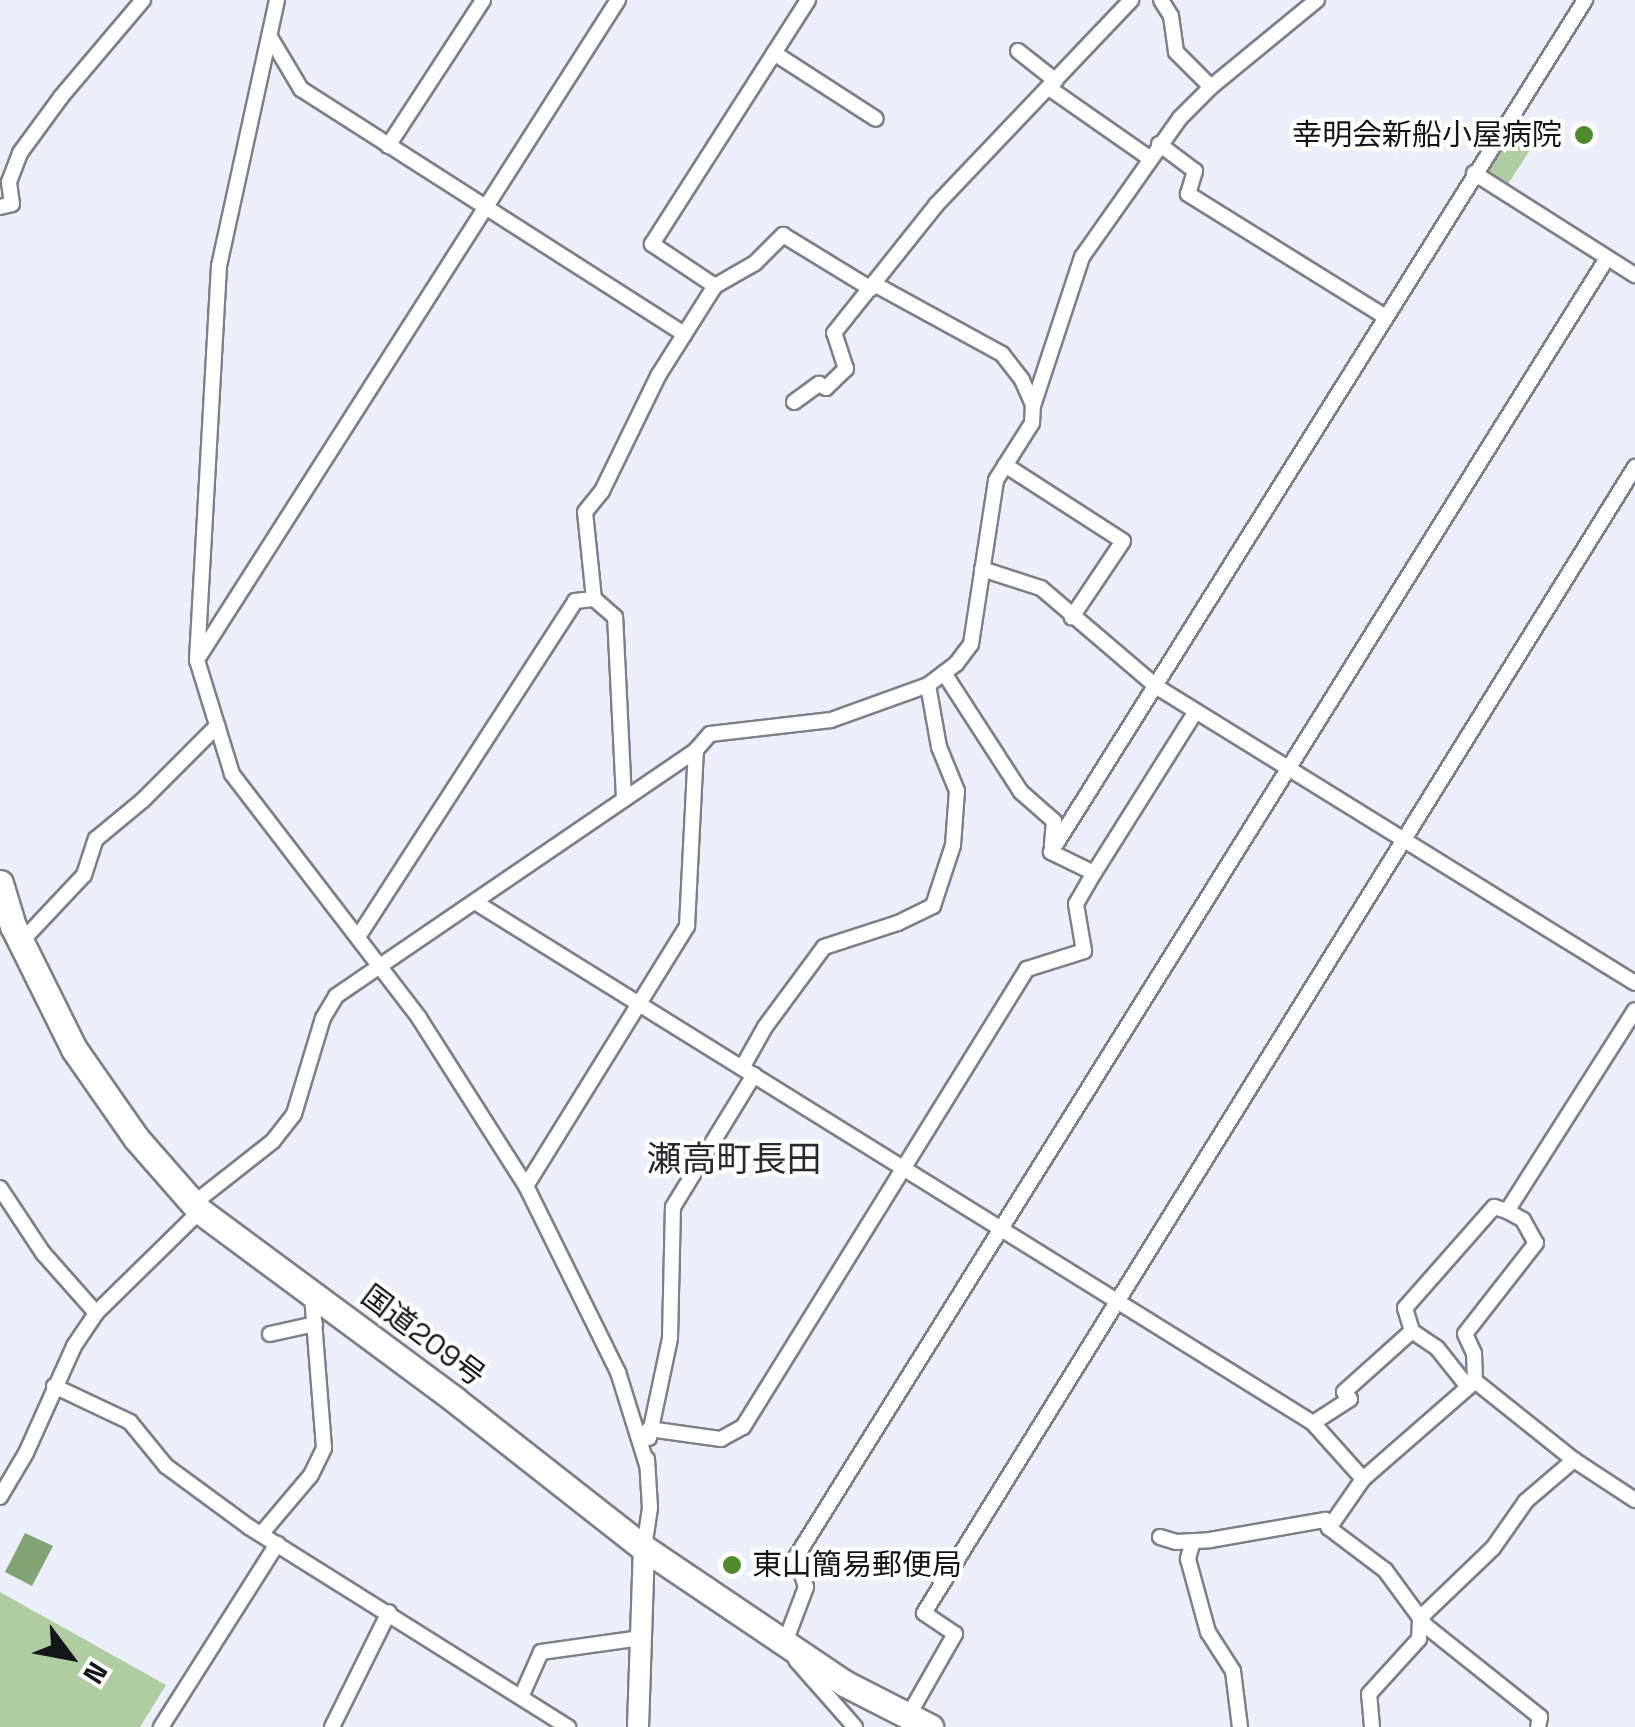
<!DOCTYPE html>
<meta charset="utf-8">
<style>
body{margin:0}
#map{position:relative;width:1635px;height:1727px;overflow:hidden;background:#eceef9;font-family:"Space Grotesk","Noto Sans JP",sans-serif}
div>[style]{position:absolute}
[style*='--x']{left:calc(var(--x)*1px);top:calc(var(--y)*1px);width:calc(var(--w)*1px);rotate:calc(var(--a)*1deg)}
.green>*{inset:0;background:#afcda1}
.water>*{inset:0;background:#82a373}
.stream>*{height:4px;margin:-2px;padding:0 2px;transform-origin:2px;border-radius:2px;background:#82a373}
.roads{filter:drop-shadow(2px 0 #7d7f89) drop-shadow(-2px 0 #7d7f89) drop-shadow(0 2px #7d7f89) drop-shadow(0 -2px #7d7f89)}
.street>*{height:14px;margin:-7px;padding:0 7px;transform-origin:7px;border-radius:7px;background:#fff}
.secondary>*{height:20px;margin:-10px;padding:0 10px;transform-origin:10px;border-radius:10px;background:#fff}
.highway>*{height:25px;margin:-12.5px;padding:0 12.5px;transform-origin:12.5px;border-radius:12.5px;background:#fff}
.dots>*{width:28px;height:28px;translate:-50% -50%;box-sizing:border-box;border:5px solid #fff;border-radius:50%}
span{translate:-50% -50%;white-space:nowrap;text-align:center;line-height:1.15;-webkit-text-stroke:8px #fff;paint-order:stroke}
.poi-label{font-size:30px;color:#141518}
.right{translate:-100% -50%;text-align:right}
.left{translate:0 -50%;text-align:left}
.street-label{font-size:30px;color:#141518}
.quarter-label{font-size:35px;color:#282931}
.north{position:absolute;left:20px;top:1607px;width:100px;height:100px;-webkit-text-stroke:8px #fff;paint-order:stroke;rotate:122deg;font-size:28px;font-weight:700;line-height:40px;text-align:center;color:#141518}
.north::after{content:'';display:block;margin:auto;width:35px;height:45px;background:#141518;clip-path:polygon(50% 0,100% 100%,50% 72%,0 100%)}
</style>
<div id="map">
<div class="green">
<div style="clip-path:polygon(1504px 130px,1530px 150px,1506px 187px,1482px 172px)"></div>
<div style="clip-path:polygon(0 1592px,166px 1685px,140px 1727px,0 1727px)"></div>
</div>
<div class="water">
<div style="clip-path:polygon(25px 1533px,53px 1546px,32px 1586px,5px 1572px)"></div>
</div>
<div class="stream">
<div style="--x:153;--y:1727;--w:214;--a:-57.8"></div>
</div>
<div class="roads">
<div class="street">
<div style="--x:277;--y:0;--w:272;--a:102.3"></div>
<div style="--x:219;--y:266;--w:395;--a:93.2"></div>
<div style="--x:197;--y:660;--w:119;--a:72.9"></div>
<div style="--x:232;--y:774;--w:307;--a:52.5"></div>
<div style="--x:419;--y:1018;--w:199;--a:57.5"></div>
<div style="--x:526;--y:1186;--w:208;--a:63.7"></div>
<div style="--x:618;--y:1372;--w:97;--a:72.7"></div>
<div style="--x:1161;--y:0;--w:19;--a:58"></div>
<div style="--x:1171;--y:16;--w:36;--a:82"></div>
<div style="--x:1176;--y:52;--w:49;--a:45"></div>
<div style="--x:270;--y:37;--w:61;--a:59.2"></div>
<div style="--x:301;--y:89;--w:455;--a:32.6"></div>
<div style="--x:1018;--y:51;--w:48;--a:38.3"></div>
<div style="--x:774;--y:53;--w:121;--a:32.9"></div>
<div style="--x:1049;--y:88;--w:121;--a:34.9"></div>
<div style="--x:1159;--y:144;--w:45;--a:36.9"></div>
<div style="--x:1195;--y:171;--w:24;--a:107"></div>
<div style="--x:1188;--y:194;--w:231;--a:31.9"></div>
<div style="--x:388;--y:146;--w:174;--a:-56.9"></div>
<div style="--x:1474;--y:173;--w:191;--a:32.4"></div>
<div style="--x:0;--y:207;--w:12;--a:-14"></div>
<div style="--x:12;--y:204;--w:22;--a:-98"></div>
<div style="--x:9;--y:182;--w:31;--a:-69"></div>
<div style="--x:20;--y:153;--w:69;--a:-53.8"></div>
<div style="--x:61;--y:97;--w:127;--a:-49.8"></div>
<div style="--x:876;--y:285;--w:144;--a:28.7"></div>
<div style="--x:1002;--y:354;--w:33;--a:52"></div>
<div style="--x:1022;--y:380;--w:27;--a:66"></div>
<div style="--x:715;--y:286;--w:76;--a:-146.3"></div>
<div style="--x:652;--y:244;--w:290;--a:-57.4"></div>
<div style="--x:794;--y:402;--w:31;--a:-36"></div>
<div style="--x:819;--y:384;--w:8;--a:30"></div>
<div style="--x:826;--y:388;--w:28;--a:-44"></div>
<div style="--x:846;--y:369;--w:38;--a:-108"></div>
<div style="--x:834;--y:333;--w:164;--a:-51.4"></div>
<div style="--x:936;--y:205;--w:283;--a:-46.4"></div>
<div style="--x:1005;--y:465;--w:140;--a:32.8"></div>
<div style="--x:1123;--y:541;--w:92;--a:123.9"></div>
<div style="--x:982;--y:569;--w:62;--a:17.9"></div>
<div style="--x:1041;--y:588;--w:153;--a:40.5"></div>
<div style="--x:1157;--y:687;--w:562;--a:31.77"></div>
<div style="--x:200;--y:655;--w:777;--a:-57.46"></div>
<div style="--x:944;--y:673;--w:142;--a:57.1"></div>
<div style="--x:1021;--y:792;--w:44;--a:41.3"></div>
<div style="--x:1054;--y:821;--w:25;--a:95"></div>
<div style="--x:624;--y:799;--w:182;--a:-92.8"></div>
<div style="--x:615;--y:617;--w:28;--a:-139"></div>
<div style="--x:594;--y:599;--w:87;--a:-95.9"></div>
<div style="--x:585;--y:512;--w:27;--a:-51"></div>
<div style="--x:602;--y:491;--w:128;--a:-64"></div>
<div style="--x:658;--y:376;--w:107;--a:-57.7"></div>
<div style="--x:715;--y:286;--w:46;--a:-29.9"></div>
<div style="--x:755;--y:263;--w:40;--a:-45"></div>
<div style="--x:783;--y:235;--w:103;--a:31.5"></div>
<div style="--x:1094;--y:873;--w:191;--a:-57.8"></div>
<div style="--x:475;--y:902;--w:987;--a:31.87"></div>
<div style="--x:1313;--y:1423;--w:75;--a:48.2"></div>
<div style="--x:358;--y:937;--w:400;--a:-57.1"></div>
<div style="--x:575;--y:601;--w:19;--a:-6"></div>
<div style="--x:21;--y:942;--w:92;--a:-46.8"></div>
<div style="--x:84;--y:875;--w:38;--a:-72"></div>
<div style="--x:96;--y:839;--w:61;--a:-39.7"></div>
<div style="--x:143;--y:800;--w:105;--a:-45"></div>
<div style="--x:742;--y:1068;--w:47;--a:-60.7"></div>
<div style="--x:765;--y:1027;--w:99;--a:-53.6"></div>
<div style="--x:824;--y:947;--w:78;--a:-18"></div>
<div style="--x:898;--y:923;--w:39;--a:-26"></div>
<div style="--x:933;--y:906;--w:64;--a:-71.8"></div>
<div style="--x:953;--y:845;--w:54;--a:-85.8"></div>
<div style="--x:957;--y:791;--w:48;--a:-112.2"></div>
<div style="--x:939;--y:747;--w:63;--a:-100.1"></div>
<div style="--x:526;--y:1186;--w:306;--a:-58.2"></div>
<div style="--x:687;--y:926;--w:176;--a:-87.1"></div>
<div style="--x:0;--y:1188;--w:78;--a:56.5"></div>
<div style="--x:43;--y:1253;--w:80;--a:48.5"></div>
<div style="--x:193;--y:1204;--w:102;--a:-38.2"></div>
<div style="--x:273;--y:1141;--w:34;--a:-52"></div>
<div style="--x:294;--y:1114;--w:100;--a:-73.2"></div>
<div style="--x:323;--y:1018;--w:26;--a:-59"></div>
<div style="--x:336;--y:996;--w:436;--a:-34.3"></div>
<div style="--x:696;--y:750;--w:21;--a:-49"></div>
<div style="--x:710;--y:734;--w:122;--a:-6.6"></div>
<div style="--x:831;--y:720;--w:103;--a:-19.8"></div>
<div style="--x:928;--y:685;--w:35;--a:-37"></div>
<div style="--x:956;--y:664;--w:25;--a:-53"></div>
<div style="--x:971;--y:644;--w:166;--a:-81.3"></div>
<div style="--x:996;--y:480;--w:67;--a:-57.7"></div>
<div style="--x:1032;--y:423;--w:17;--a:-87"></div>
<div style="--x:1033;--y:406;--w:157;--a:-71.8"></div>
<div style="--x:1082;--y:257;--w:170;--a:-54.8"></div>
<div style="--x:1180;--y:118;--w:44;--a:-45"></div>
<div style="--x:1211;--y:87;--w:137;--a:-39.4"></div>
<div style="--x:1507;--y:1211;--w:18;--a:29"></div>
<div style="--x:1523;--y:1220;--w:26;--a:61"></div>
<div style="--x:1536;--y:1243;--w:115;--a:128"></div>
<div style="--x:1465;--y:1334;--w:21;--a:65"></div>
<div style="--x:1474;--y:1353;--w:28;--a:88"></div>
<div style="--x:1475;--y:1381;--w:127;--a:38.6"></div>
<div style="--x:1574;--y:1460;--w:73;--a:33.3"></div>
<div style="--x:270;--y:1334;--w:46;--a:-12.5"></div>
<div style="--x:54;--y:1386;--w:84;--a:25.3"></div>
<div style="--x:130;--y:1422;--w:57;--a:50.7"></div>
<div style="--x:166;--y:1466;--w:103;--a:36.3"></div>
<div style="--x:249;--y:1527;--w:377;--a:32.1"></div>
<div style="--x:1468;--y:1387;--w:50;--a:-128.5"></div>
<div style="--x:1437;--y:1348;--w:30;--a:-146"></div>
<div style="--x:1412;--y:1331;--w:24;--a:-107"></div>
<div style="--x:1405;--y:1308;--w:135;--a:-48.6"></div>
<div style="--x:1494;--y:1207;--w:14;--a:17"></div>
<div style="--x:1507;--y:1211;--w:238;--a:-57.5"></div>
<div style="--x:1313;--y:1423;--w:44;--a:-33"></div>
<div style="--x:1350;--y:1399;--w:9;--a:-131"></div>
<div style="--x:1344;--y:1392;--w:91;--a:-41.9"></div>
<div style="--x:649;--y:1429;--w:73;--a:7.9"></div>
<div style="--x:721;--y:1439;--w:25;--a:-29"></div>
<div style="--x:743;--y:1427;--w:539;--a:-58.2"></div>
<div style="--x:1027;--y:969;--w:60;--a:-17.5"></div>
<div style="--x:1084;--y:951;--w:48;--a:-99.7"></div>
<div style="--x:1076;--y:904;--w:36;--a:-60"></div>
<div style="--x:1094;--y:873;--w:48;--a:-154"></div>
<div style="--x:1051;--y:852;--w:1006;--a:-57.92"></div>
<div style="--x:649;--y:1438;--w:102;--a:-78.1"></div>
<div style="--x:670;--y:1338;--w:131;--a:-88.7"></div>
<div style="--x:673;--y:1207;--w:155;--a:-58.5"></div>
<div style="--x:0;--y:1497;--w:51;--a:-59.4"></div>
<div style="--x:26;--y:1453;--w:117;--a:-65.8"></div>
<div style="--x:74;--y:1346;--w:40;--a:-56"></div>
<div style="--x:96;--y:1313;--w:146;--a:-44.4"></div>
<div style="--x:1329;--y:1528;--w:60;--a:-55.2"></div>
<div style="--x:1363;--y:1479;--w:147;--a:-41.1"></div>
<div style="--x:262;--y:1533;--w:76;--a:-49.8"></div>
<div style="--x:311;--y:1475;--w:30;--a:-64"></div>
<div style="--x:324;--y:1448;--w:153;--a:-94.5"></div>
<div style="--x:1160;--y:1537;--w:17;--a:17"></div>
<div style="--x:1176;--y:1542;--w:34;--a:-3"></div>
<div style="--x:1210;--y:1540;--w:117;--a:-9.9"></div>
<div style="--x:1325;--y:1520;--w:9;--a:63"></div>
<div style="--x:1329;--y:1528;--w:70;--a:36.9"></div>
<div style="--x:1385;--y:1570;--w:69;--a:53.8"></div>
<div style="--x:1426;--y:1626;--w:146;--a:38.6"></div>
<div style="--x:1540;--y:1717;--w:10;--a:101"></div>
<div style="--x:1193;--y:1541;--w:19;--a:106"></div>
<div style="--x:1188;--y:1559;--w:76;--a:74.7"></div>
<div style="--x:1208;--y:1632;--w:46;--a:57.3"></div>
<div style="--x:1233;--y:1671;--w:56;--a:82.9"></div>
<div style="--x:644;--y:1548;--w:40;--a:-81.5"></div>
<div style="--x:650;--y:1508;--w:49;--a:-93.5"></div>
<div style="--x:784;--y:1645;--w:62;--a:-69.2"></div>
<div style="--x:806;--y:1587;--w:32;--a:-108"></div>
<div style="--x:796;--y:1557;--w:1531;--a:-58.02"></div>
<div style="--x:796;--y:1660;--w:89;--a:48.6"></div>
<div style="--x:521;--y:1697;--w:49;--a:-66"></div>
<div style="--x:541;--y:1652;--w:101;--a:-8"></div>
<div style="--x:907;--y:1718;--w:97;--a:-60.3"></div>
<div style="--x:955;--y:1634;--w:37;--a:-146"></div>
<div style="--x:924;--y:1613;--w:1349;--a:-58.18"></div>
<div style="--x:161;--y:1727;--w:217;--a:-57.6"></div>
<div style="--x:332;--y:1727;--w:128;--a:-63.6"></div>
<div style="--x:1372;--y:1727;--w:33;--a:-95"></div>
<div style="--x:1369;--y:1694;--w:74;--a:-47.7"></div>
<div style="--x:1419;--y:1639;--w:21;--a:-87"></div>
<div style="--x:1420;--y:1618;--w:101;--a:-43.8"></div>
<div style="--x:1493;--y:1548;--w:57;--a:-54.9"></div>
<div style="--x:1526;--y:1501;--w:63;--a:-40.5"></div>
</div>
<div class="secondary">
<div style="--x:638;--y:1727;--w:179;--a:-88.1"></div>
</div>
<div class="highway">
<div style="--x:0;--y:883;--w:45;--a:73.2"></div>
<div style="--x:13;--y:926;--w:137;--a:63.6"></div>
<div style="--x:74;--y:1049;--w:108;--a:55.1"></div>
<div style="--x:136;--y:1138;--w:97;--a:48.8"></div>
<div style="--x:200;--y:1211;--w:317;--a:36.5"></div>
<div style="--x:455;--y:1400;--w:240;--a:38.1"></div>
<div style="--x:644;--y:1548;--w:241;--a:34"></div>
<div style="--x:844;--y:1683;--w:97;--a:27.1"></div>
</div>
</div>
<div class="dots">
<div style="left:1584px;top:135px;background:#4e8b2a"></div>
<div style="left:732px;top:1565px;background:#4e8b2a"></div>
</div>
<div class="poi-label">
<span class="right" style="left:1562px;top:135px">幸明会新船小屋病院</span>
<span class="left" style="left:752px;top:1565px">東山簡易郵便局</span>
</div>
<div class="street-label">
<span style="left:423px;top:1336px;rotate:37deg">国道209号</span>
</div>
<div class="quarter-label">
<span style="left:734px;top:1159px">瀬高町長田</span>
</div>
<div class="north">N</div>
</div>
